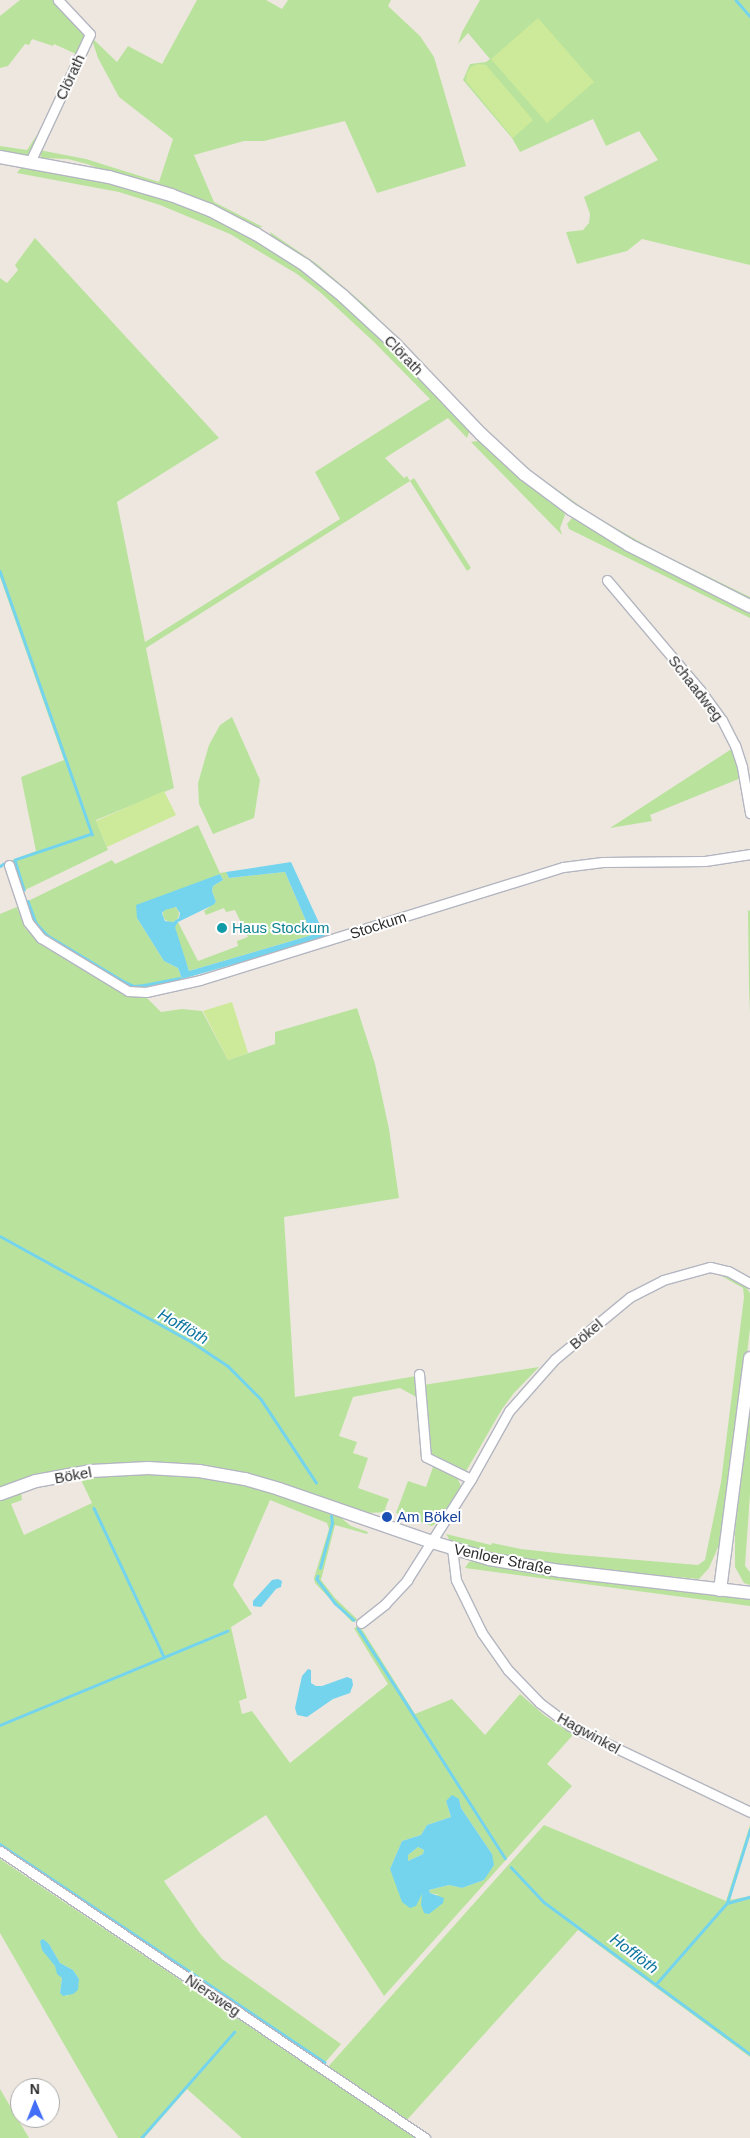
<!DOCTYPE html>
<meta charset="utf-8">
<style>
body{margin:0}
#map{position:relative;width:750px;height:2138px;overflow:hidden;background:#eee7df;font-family:Helvetica,sans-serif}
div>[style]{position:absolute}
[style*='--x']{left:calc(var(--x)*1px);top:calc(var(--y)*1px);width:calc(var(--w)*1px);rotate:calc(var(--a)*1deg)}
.green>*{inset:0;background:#b9e39d}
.round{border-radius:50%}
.pitch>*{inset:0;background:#ccea99}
.water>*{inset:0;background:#74d4ee}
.stream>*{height:2.5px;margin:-1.25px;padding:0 1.25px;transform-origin:1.25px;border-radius:1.25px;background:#74d4ee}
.roads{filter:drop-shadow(1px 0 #b3b6c0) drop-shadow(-1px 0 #b3b6c0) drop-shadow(0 1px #b3b6c0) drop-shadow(0 -1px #b3b6c0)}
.street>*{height:9px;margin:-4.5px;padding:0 4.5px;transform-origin:4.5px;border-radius:4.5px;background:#fff}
.secondary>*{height:12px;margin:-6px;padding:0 6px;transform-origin:6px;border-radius:6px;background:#fff}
.dots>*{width:14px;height:14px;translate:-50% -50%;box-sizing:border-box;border:2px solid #fff;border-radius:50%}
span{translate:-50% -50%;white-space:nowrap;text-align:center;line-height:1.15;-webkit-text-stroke:4px #fff;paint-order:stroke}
.street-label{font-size:15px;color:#2d2d2d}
.culture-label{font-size:15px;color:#0d838f}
.left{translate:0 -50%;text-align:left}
.transit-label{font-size:15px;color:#164399}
.water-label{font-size:16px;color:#0f759e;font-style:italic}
.north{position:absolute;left:10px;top:2078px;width:50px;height:50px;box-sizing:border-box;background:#fff;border:1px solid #ababab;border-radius:50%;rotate:359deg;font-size:14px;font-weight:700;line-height:20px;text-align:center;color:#2d2d2d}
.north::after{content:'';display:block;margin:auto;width:18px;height:22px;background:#426ef8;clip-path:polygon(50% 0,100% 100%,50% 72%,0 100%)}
</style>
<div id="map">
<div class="green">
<div style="clip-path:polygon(20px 0,55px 0,86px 33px,76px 54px,54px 44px,53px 46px,32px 39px,29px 45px,25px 44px,8px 66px,0 68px,0 16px)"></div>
<div style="clip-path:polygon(197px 0,266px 0,282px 9px,288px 0,391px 0,388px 6px,420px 36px,434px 57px,466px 166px,377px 193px,345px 121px,264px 141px,244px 141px,194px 155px,214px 202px,263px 227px,256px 228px,87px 164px,68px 159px,41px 158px,39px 150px,86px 159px,159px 182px,173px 139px,119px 97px,98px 58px,91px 37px,117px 62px,128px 46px,162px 64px)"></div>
<div style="clip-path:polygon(480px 0,750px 0,750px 265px,642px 239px,627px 251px,577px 264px,566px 232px,583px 230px,589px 223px,590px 214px,584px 197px,658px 160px,639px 131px,606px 146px,593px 119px,520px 152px,512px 138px,463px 80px,470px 64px,486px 62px,490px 59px,468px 33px,458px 44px,462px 32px)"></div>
<div style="clip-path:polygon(42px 127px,43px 128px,29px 154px,26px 156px,0 152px,0 146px,27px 150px)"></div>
<div style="clip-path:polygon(23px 165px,109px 180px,173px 200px,245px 232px,297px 264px,360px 317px,470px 430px,467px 438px,448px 418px,385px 458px,404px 478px,407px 476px,410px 481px,414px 478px,471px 568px,467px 571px,410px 481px,146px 648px,174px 788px,96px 820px,108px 850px,23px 891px,14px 862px,10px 861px,36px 851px,21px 777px,64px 760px,0 577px,0 278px,7px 283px,18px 270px,15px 265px,35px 238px,219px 438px,117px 502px,145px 642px,340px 519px,315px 472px,430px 399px,374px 342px,321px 293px,297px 274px,230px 234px,160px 205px,119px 192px,17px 173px)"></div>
<div style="clip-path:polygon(270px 232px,317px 264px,366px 306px,481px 425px,477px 424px,272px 238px)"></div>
<div style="clip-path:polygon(490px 433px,531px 471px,593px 515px,656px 551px,750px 597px,750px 601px,645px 549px,561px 499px,489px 438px)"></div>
<div style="clip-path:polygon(477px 441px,483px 442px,563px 509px,565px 515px,560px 528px,562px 535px,471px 442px)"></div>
<div style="clip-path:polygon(572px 518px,750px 611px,750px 618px,569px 529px,567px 524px)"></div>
<div style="clip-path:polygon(232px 717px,260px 780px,254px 818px,213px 834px,199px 804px,198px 783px,209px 745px,220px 725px)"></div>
<div style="clip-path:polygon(733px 748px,741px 778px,650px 815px,652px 821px,610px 828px)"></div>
<div style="clip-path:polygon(198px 825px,220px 873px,226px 872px,229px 878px,285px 872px,312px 935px,189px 971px,175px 932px,174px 927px,178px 922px,198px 961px,238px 946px,237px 941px,248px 937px,235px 910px,226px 912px,224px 908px,206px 915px,204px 911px,216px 902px,212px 891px,213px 886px,223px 880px,220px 874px,137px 918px,164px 961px,178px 968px,182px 979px,133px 988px,46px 936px,35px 924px,26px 902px,112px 860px,115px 864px)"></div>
<div class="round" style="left:163px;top:906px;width:16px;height:16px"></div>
<div style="clip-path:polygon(17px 907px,25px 928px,41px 943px,120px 991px,128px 996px,145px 996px,161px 1012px,182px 1009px,202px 1011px,228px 1060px,275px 1044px,275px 1032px,357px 1008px,375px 1064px,389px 1129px,399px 1198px,284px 1217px,295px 1397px,416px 1376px,418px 1398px,400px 1388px,353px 1397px,339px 1436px,357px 1442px,353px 1453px,368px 1458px,358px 1488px,389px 1499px,385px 1509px,391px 1512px,366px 1513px,151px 1463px,0 1489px,0 914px)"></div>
<div style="clip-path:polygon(748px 910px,750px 911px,750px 1014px,749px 988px)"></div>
<div style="clip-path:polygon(716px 1273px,745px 1285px,750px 1293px,750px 1328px,741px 1407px,719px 1545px,709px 1568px,699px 1579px,565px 1567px,491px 1553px,451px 1542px,446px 1534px,491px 1545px,492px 1543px,521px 1549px,566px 1554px,698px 1565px,705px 1560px,721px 1482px,744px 1297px,743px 1288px)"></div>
<div style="clip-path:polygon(539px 1367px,514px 1393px,502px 1409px,465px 1473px,429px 1455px,423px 1385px)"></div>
<div style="clip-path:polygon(750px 1406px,750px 1494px,745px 1566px,750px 1572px,750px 1585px,744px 1583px,735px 1567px,735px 1532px)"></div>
<div style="clip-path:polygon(434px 1464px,456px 1475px,461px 1486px,438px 1522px,432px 1526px,396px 1513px,408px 1481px,426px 1487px)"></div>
<div style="clip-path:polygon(evenodd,155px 1473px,197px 1477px,247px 1485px,334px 1512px,351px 1526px,368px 1532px,367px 1534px,335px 1525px,321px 1580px,335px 1598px,358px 1620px,352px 1622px,315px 1583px,314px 1578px,329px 1529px,327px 1523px,270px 1500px,233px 1585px,252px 1614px,231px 1627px,247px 1698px,239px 1701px,242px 1714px,252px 1711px,290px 1763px,388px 1684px,355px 1630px,354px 1628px,360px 1626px,415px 1714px,452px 1699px,485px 1735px,520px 1694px,544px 1715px,573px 1735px,547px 1764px,572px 1786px,384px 1996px,266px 1815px,164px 1881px,199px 1932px,222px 1959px,341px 2044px,323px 2065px,0 1847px,0 1500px,21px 1493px,22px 1500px,11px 1504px,24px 1535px,92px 1503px,82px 1482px,83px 1476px,155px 1473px,459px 1799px,461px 1808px,492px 1854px,484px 1880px,462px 1888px,449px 1885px,429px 1890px,430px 1893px,440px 1895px,424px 1895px,390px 1869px,402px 1841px,421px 1835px,427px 1825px,451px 1817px,446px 1801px,459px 1799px)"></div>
<div style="clip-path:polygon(478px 1560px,506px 1568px,750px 1600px,750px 1606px,465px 1568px,469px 1562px)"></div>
<div style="clip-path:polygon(544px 1825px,726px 1901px,750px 1825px,750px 1833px,730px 1900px,750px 1896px,750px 2057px,578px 1930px,406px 2121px,327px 2068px)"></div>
<div style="clip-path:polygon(418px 1847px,424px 1850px,423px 1854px,408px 1861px,408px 1855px)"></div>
<div style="clip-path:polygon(evenodd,0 1859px,415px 2138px,242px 2138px,187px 2089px,144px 2138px,118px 2138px,0 1933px,0 1859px,49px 1944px,60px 1963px,73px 1970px,79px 1979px,67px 1996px,60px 1993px,62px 1978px,55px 1966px,49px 1944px)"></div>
<div style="clip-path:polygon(0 2089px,29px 2138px,0 2138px)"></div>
</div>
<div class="pitch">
<div style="clip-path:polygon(538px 18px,594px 82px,547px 123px,491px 59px)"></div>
<div style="clip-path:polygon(478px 64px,486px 65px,533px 120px,513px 138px,466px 81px,467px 73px,471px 67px)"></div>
<div style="clip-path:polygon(164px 791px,176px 815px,107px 847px,96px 821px)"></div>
<div style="clip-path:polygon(232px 1002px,248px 1053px,228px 1060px,203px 1011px)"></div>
</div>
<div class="water">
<div style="clip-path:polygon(evenodd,291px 862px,326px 938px,182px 979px,178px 968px,164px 961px,137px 918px,136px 905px,220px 874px,223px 880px,213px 886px,212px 891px,216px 902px,213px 905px,178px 922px,175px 927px,189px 971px,312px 935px,285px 872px,229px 878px,226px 872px,291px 862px,176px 907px,180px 913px,179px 918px,173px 922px,165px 921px,162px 913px,165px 910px,176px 907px)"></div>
<div style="clip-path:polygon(278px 1579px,282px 1581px,281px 1587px,276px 1589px,261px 1607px,253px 1606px,253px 1601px,272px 1580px)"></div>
<div style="clip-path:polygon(308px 1669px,311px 1670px,311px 1683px,316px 1686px,322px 1686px,347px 1677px,352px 1679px,353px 1685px,350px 1693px,333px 1699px,307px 1717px,297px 1715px,295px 1708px,302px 1676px)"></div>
<div style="clip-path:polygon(evenodd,452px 1795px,459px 1799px,461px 1808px,492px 1854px,494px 1865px,484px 1880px,462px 1888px,449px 1885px,429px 1890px,430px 1893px,444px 1898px,443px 1903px,429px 1914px,424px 1913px,421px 1905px,422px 1894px,416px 1906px,410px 1908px,402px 1902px,390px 1869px,402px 1841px,421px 1835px,427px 1825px,451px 1817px,446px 1801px,452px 1795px,418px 1847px,424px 1850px,423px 1854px,408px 1861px,408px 1855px,418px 1847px)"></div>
<div style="clip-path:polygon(43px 1939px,49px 1944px,60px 1963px,73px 1970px,79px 1979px,78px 1990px,73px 1994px,63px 1996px,60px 1993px,62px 1978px,57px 1974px,55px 1966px,42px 1950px,40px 1941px)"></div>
</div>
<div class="stream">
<div style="--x:736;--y:0;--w:21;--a:49"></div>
<div style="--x:0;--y:571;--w:279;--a:70.7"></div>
<div style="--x:92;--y:834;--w:81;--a:161.3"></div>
<div style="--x:15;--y:860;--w:31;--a:73"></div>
<div style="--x:0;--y:866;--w:4;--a:-34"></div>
<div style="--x:28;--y:901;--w:23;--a:70"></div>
<div style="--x:36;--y:923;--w:16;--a:47"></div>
<div style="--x:47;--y:935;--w:91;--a:31.1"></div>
<div style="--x:125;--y:982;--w:10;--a:24"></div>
<div style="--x:134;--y:986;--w:10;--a:-6"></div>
<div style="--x:144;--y:985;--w:36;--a:-11"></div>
<div style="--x:0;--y:1236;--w:219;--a:28.9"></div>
<div style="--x:192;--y:1342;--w:43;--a:33.7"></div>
<div style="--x:228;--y:1366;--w:47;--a:45"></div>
<div style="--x:261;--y:1399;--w:100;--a:56.5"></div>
<div style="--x:94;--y:1508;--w:165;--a:64.8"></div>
<div style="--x:320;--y:1568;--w:47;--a:-75.1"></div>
<div style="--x:332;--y:1523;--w:7;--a:-98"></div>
<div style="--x:318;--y:1576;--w:3;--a:108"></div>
<div style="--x:317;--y:1579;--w:30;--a:53"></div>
<div style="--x:335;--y:1603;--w:25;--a:42"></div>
<div style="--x:358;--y:1628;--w:273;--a:57.4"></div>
<div style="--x:0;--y:1725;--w:246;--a:-22.5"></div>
<div style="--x:0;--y:1844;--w:391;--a:33.9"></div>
<div style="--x:511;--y:1867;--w:48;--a:46.7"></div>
<div style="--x:544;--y:1902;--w:256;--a:36.4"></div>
<div style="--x:727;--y:1903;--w:77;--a:-72.7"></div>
<div style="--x:656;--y:1984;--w:108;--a:-48.8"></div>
<div style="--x:727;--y:1903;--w:24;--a:-15"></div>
<div style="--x:141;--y:2138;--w:141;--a:-48.7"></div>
</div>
<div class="roads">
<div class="street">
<div style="--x:30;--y:162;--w:141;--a:-64.9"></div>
<div style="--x:90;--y:34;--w:47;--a:-133.3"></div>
<div style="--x:607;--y:580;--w:144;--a:49.8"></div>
<div style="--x:700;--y:690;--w:37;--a:54"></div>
<div style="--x:722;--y:720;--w:28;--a:63"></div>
<div style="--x:735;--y:745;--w:23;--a:72"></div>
<div style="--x:742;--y:767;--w:47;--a:80.1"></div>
<div style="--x:9;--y:865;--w:60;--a:71.6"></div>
<div style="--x:28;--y:922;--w:21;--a:51"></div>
<div style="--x:41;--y:938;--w:102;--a:31.3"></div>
<div style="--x:128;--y:991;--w:18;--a:3"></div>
<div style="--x:146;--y:992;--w:55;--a:-12.5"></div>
<div style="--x:200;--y:980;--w:380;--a:-17.3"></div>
<div style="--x:563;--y:867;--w:40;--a:-7.1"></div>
<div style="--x:603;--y:862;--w:102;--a:-0.6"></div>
<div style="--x:705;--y:861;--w:46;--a:-8.8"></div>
<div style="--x:419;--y:1374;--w:83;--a:85.2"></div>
<div style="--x:426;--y:1457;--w:50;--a:26.1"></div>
<div style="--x:452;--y:1548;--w:32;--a:83"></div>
<div style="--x:456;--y:1580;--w:59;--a:63.9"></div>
<div style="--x:482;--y:1633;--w:45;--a:54.9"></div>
<div style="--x:508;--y:1670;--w:46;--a:45.9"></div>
<div style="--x:540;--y:1703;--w:38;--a:37"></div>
<div style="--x:570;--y:1726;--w:199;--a:25.5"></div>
<div style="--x:361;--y:1623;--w:31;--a:-38"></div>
<div style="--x:385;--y:1604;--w:33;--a:-47"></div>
<div style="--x:407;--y:1580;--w:120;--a:-57.6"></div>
<div style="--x:471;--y:1479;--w:78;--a:-60.8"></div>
<div style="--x:509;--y:1411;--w:69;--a:-48.5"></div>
<div style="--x:555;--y:1359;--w:97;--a:-39.6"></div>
<div style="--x:630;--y:1297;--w:37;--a:-27"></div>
<div style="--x:663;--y:1280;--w:49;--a:-15.5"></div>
<div style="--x:710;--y:1267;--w:18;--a:13"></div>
<div style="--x:728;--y:1271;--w:25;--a:29"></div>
<div style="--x:0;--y:1851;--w:513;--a:34.03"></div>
</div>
<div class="secondary">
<div style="--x:0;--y:157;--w:111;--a:10.4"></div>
<div style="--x:109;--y:177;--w:65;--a:16.2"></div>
<div style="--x:171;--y:195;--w:42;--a:21"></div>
<div style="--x:210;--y:210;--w:52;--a:27.6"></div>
<div style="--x:256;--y:234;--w:58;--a:32.3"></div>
<div style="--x:305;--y:265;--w:49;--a:39.2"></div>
<div style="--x:343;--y:296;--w:69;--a:42.7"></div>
<div style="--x:394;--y:343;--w:126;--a:46.3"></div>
<div style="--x:481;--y:434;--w:59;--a:42.9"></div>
<div style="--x:524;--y:474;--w:59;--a:36.7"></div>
<div style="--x:571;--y:509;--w:68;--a:31.8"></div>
<div style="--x:629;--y:545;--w:136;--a:26.8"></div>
<div style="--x:0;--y:1494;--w:38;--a:-20"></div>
<div style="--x:36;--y:1481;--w:56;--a:-10.3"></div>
<div style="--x:91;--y:1471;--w:57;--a:-3"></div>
<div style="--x:148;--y:1468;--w:51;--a:3.4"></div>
<div style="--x:199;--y:1471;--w:47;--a:9.9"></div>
<div style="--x:245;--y:1479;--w:35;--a:16"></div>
<div style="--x:279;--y:1489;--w:162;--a:19.1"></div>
<div style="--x:432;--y:1542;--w:59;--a:16.6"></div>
<div style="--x:489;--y:1559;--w:73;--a:9.5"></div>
<div style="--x:561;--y:1571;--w:190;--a:6.6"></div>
<div style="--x:720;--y:1590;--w:234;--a:-82.6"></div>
</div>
</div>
<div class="dots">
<div style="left:222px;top:928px;background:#0f9aa8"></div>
<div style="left:387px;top:1517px;background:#1a4fb4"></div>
</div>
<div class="street-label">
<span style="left:70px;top:77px;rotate:-65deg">Clörath</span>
<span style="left:404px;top:355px;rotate:46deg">Clörath</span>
<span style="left:696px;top:688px;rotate:52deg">Schaadweg</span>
<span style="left:378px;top:925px;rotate:-18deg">Stockum</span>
<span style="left:586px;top:1334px;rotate:-40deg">Bökel</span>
<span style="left:73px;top:1475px;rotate:-10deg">Bökel</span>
<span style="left:503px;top:1559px;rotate:12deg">Venloer Straße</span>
<span style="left:589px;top:1733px;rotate:29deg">Hagwinkel</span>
<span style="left:213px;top:1995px;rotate:34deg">Niersweg</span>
</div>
<div class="culture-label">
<span class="left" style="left:232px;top:928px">Haus Stockum</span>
</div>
<div class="transit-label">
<span class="left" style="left:397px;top:1517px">Am Bökel</span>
</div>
<div class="water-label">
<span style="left:183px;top:1327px;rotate:30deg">Hofflöth</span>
<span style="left:634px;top:1954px;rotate:37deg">Hofflöth</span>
</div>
<div class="north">N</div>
</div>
